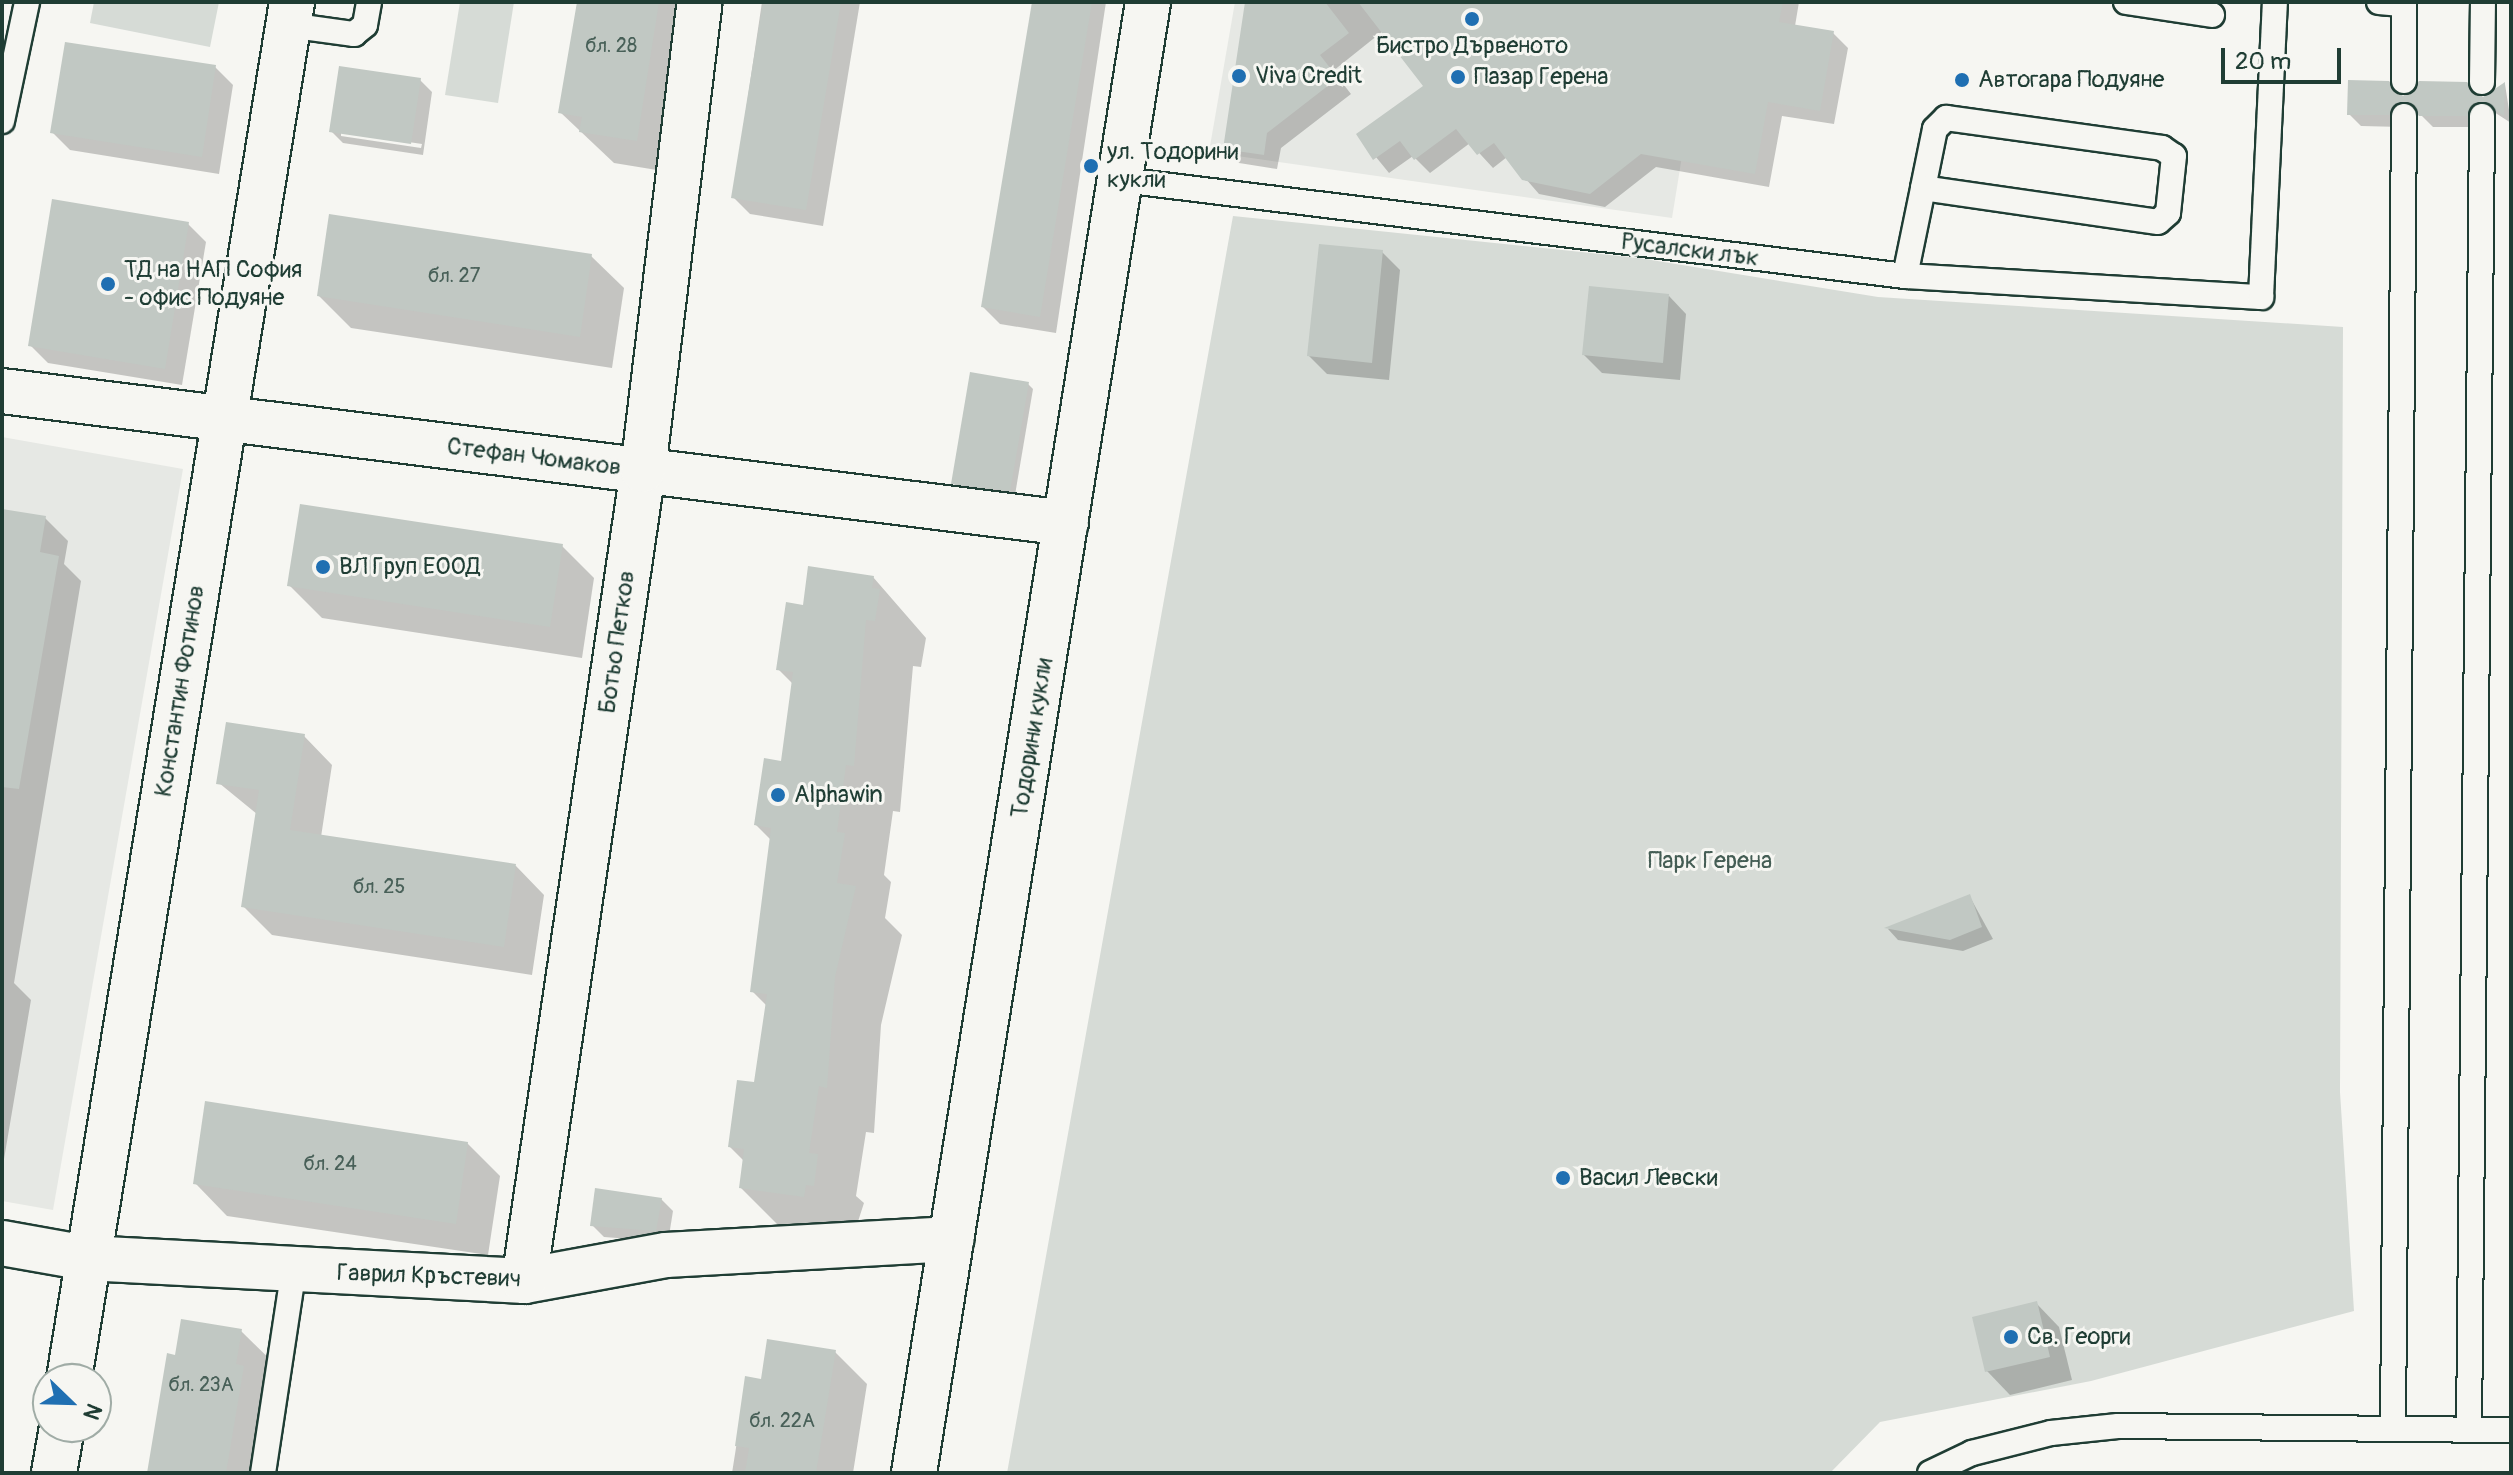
<!DOCTYPE html>
<meta charset="utf-8">
<style>
body{margin:0}
#map{position:relative;width:2513px;height:1475px;overflow:hidden;background:#f6f6f2;font-family:Pangolin,sans-serif}
div>[style]{position:absolute}
[style*='--x']{left:calc(var(--x)*1px);top:calc(var(--y)*1px);width:calc(var(--w)*1px);rotate:calc(var(--a)*1deg)}
.built>*{inset:0;background:#e6e8e4}
.green>*{inset:0;background:#d6dbd6}
.shadow>*{inset:0;background:#0003}
.building>*{inset:0;background:#c1c8c3}
.roads{filter:drop-shadow(2px 0 #1f3d34) drop-shadow(-2px 0 #1f3d34) drop-shadow(0 2px #1f3d34) drop-shadow(0 -2px #1f3d34)}
.service>*{height:24px;margin:-12px;padding:0 12px;transform-origin:12px;border-radius:12px;background:#f6f6f2}
.minor>*{height:44px;margin:-22px;padding:0 22px;transform-origin:22px;border-radius:22px;background:#f6f6f2}
.tertiary>*{height:44px;margin:-22px;padding:0 22px;transform-origin:22px;border-radius:22px;background:#f6f6f2}
.dots>*{width:22px;height:22px;translate:-50% -50%;box-sizing:border-box;border:4px solid #f6f6f2;border-radius:50%}
span{translate:-50% -50%;white-space:nowrap;text-align:center;line-height:1.15;-webkit-text-stroke:6px #f6f6f2;paint-order:stroke}
.number-label{font-size:20px;color:#486058}
.number-label span{-webkit-text-stroke-width:0}
.poi-label{font-size:24px;color:#1f3d34}
.left{translate:0 -50%;text-align:left}
.street-label{font-size:24px;color:#1f3d34}
.park-label{font-size:24px;color:#445d54}
.frame{position:absolute;inset:0;border:4px solid #1f3d34;pointer-events:none}
.north{position:absolute;left:32px;top:1363px;width:80px;height:80px;box-sizing:border-box;background:#f6f6f2;border:2px solid #a0aca6;border-radius:50%;rotate:113deg;font-size:22px;font-weight:700;line-height:32px;text-align:center;color:#1f3d34}
.north::after{content:'';display:block;margin:auto;width:28px;height:36px;background:#1f6fb2;clip-path:polygon(50% 0,100% 100%,50% 72%,0 100%)}
.scale{position:absolute;left:2221px;top:48px;width:120px;height:36px;box-sizing:border-box;border:4px solid #1f3d34;border-top:0;padding-left:10px;font-size:24px;line-height:28px;white-space:nowrap;color:#1f3d34;-webkit-text-stroke:6px #f6f6f2;paint-order:stroke}
</style>
<div id="map">
<div class="built">
<div style="clip-path:polygon(1235px 2px,1707px 2px,1672px 218px,1209px 152px)"></div>
<div style="clip-path:polygon(2px 437px,183px 469px,53px 1210px,2px 1201px)"></div>
</div>
<div class="green">
<div style="clip-path:polygon(94px 2px,219px 2px,210px 47px,90px 23px)"></div>
<div style="clip-path:polygon(460px 2px,514px 2px,498px 103px,445px 95px)"></div>
<div style="clip-path:polygon(1233px 216px,1639px 258px,1878px 297px,2343px 327px,2340px 1092px,2354px 1311px,2091px 1381px,1880px 1422px,1830px 1473px,1007px 1473px)"></div>
</div>
<div class="shadow">
<div style="clip-path:polygon(579px 2px,697px 2px,669px 172px,614px 163px,560px 112px)"></div>
<div style="clip-path:polygon(762px 2px,860px 2px,823px 226px,750px 214px,733px 197px)"></div>
<div style="clip-path:polygon(1034px 2px,1106px 2px,1056px 333px,1000px 324px,983px 307px)"></div>
<div style="clip-path:polygon(1247px 2px,1799px 2px,1795px 26px,1833px 33px,1848px 48px,1834px 124px,1782px 116px,1769px 187px,1656px 167px,1605px 207px,1539px 194px,1507px 157px,1493px 168px,1470px 143px,1430px 173px,1413px 156px,1389px 173px,1358px 135px,1426px 87px,1383px 31px,1333px 71px,1351px 94px,1281px 148px,1277px 169px,1239px 163px,1225px 148px)"></div>
<div style="clip-path:polygon(215px 67px,233px 85px,219px 174px,70px 150px,52px 132px)"></div>
<div style="clip-path:polygon(evenodd,420px 80px,432px 92px,423px 155px,343px 143px,331px 131px,420px 80px,341px 132px,422px 144px,421px 148px,341px 136px,341px 132px)"></div>
<div style="clip-path:polygon(2505px 84px,2511px 123px,2494px 112px,2479px 127px,2433px 127px,2418px 112px,2401px 127px,2361px 126px,2349px 114px,2403px 98px,2482px 99px)"></div>
<div style="clip-path:polygon(188px 224px,206px 242px,182px 385px,48px 363px,30px 345px)"></div>
<div style="clip-path:polygon(1382px 252px,1400px 270px,1389px 380px,1327px 374px,1309px 356px)"></div>
<div style="clip-path:polygon(591px 256px,624px 288px,612px 368px,351px 328px,319px 296px)"></div>
<div style="clip-path:polygon(1669px 296px,1686px 314px,1680px 380px,1602px 373px,1584px 355px)"></div>
<div style="clip-path:polygon(1028px 384px,1033px 389px,1015px 495px,959px 488px,953px 483px)"></div>
<div style="clip-path:polygon(2px 511px,45px 518px,68px 541px,64px 564px,81px 581px,14px 983px,31px 1000px,2px 1171px)"></div>
<div style="clip-path:polygon(562px 546px,594px 578px,582px 658px,322px 618px,290px 586px)"></div>
<div style="clip-path:polygon(873px 577px,926px 638px,921px 667px,913px 666px,900px 812px,893px 811px,884px 875px,891px 882px,885px 918px,902px 935px,881px 1025px,874px 1133px,866px 1132px,856px 1196px,864px 1203px,851px 1243px,788px 1235px,741px 1188px,745px 1162px,730px 1147px,756px 1085px,767px 1006px,752px 991px,771px 840px,756px 825px,782px 763px,793px 684px,778px 669px,804px 607px)"></div>
<div style="clip-path:polygon(304px 736px,332px 765px,321px 837px,516px 866px,544px 895px,532px 975px,272px 935px,243px 906px,257px 814px,219px 783px)"></div>
<div style="clip-path:polygon(1970px 897px,1993px 939px,1963px 951px,1898px 940px,1888px 929px)"></div>
<div style="clip-path:polygon(467px 1143px,500px 1176px,488px 1255px,227px 1216px,195px 1183px)"></div>
<div style="clip-path:polygon(661px 1199px,673px 1211px,668px 1242px,604px 1237px,592px 1225px)"></div>
<div style="clip-path:polygon(2036px 1303px,2059px 1327px,2072px 1380px,2010px 1395px,1987px 1371px)"></div>
<div style="clip-path:polygon(241px 1331px,283px 1372px,271px 1473px,149px 1473px,177px 1357px)"></div>
<div style="clip-path:polygon(835px 1352px,867px 1384px,853px 1473px,732px 1473px,747px 1378px,763px 1381px)"></div>
</div>
<div class="building">
<div style="clip-path:polygon(577px 2px,659px 2px,637px 141px,579px 132px,582px 117px,558px 113px)"></div>
<div style="clip-path:polygon(763px 2px,841px 2px,806px 210px,731px 198px)"></div>
<div style="clip-path:polygon(1032px 2px,1092px 2px,1040px 317px,981px 307px)"></div>
<div style="clip-path:polygon(1245px 2px,1325px 2px,1349px 33px,1320px 55px,1338px 78px,1267px 133px,1264px 155px,1223px 149px)"></div>
<div style="clip-path:polygon(1358px 2px,1783px 2px,1779px 22px,1834px 31px,1820px 111px,1768px 102px,1755px 174px,1641px 154px,1590px 194px,1522px 180px,1494px 143px,1477px 155px,1456px 129px,1414px 160px,1400px 141px,1373px 160px,1356px 134px,1423px 86px)"></div>
<div style="clip-path:polygon(65px 42px,216px 65px,202px 157px,50px 133px)"></div>
<div style="clip-path:polygon(339px 66px,421px 78px,411px 144px,329px 132px)"></div>
<div style="clip-path:polygon(2348px 80px,2389px 81px,2403px 96px,2419px 81px,2467px 82px,2483px 97px,2505px 82px,2504px 116px,2481px 101px,2467px 116px,2419px 116px,2405px 101px,2389px 115px,2347px 115px)"></div>
<div style="clip-path:polygon(52px 199px,189px 222px,165px 369px,28px 346px)"></div>
<div style="clip-path:polygon(329px 214px,592px 254px,580px 337px,317px 296px)"></div>
<div style="clip-path:polygon(1319px 244px,1383px 250px,1372px 363px,1307px 356px)"></div>
<div style="clip-path:polygon(1589px 286px,1669px 294px,1663px 363px,1582px 355px)"></div>
<div style="clip-path:polygon(970px 372px,1029px 382px,1010px 491px,951px 484px)"></div>
<div style="clip-path:polygon(300px 504px,563px 544px,550px 627px,287px 586px)"></div>
<div style="clip-path:polygon(2px 509px,46px 516px,40px 552px,59px 556px,19px 789px,2px 787px)"></div>
<div style="clip-path:polygon(808px 566px,874px 576px,872px 588px,880px 589px,875px 621px,866px 620px,854px 766px,846px 765px,837px 832px,845px 833px,837px 883px,856px 886px,835px 977px,827px 1088px,819px 1086px,809px 1153px,818px 1154px,814px 1186px,806px 1185px,804px 1197px,739px 1188px,744px 1149px,728px 1147px,737px 1080px,754px 1082px,767px 994px,750px 992px,771px 828px,754px 825px,764px 758px,781px 761px,793px 672px,776px 670px,786px 602px,803px 605px)"></div>
<div style="clip-path:polygon(226px 722px,305px 734px,290px 830px,516px 864px,504px 947px,241px 907px,259px 790px,216px 784px)"></div>
<div style="clip-path:polygon(1970px 894px,1982px 927px,1950px 940px,1884px 928px)"></div>
<div style="clip-path:polygon(205px 1101px,468px 1142px,456px 1224px,193px 1184px)"></div>
<div style="clip-path:polygon(595px 1188px,662px 1198px,656px 1231px,590px 1226px)"></div>
<div style="clip-path:polygon(2037px 1301px,2050px 1357px,1985px 1372px,1972px 1317px)"></div>
<div style="clip-path:polygon(181px 1319px,242px 1329px,236px 1364px,244px 1366px,226px 1473px,147px 1473px,167px 1353px,175px 1355px)"></div>
<div style="clip-path:polygon(767px 1339px,836px 1350px,816px 1473px,745px 1473px,749px 1448px,735px 1446px,745px 1376px,761px 1379px)"></div>
</div>
<div class="roads">
<div class="service">
<div style="--x:2126;--y:2;--w:87;--a:8.6"></div>
<div style="--x:2379;--y:2;--w:25;--a:5"></div>
<div style="--x:2404;--y:2;--w:79;--a:90"></div>
<div style="--x:288;--y:25;--w:67;--a:7.8"></div>
<div style="--x:354;--y:34;--w:14;--a:-39"></div>
<div style="--x:365;--y:25;--w:23;--a:-80"></div>
<div style="--x:2482;--y:82;--w:80;--a:-89.3"></div>
<div style="--x:2;--y:121;--w:122;--a:-78.1"></div>
<div style="--x:1122;--y:180;--w:789;--a:6.99"></div>
<div style="--x:1905;--y:276;--w:357;--a:3.4"></div>
<div style="--x:2261;--y:297;--w:295;--a:-87.3"></div>
<div style="--x:1905;--y:276;--w:90;--a:-78.4"></div>
<div style="--x:1923;--y:188;--w:60;--a:-78.5"></div>
<div style="--x:1935;--y:129;--w:16;--a:-45"></div>
<div style="--x:1946;--y:118;--w:218;--a:7.9"></div>
<div style="--x:2162;--y:148;--w:14;--a:34"></div>
<div style="--x:2174;--y:156;--w:57;--a:96"></div>
<div style="--x:2168;--y:213;--w:13;--a:138"></div>
<div style="--x:2158;--y:222;--w:237;--a:-171.8"></div>
<div style="--x:2393;--y:1428;--w:1312;--a:-89.52"></div>
<div style="--x:2469;--y:1430;--w:1314;--a:-89.43"></div>
<div style="--x:263;--y:1473;--w:206;--a:-81.4"></div>
<div style="--x:1930;--y:1473;--w:47;--a:-25.5"></div>
<div style="--x:1972;--y:1453;--w:81;--a:-14.2"></div>
<div style="--x:2051;--y:1433;--w:67;--a:-6"></div>
<div style="--x:2118;--y:1426;--w:393;--a:0.6"></div>
</div>
<div class="minor">
<div style="--x:2;--y:391;--w:1072;--a:7.07"></div>
<div style="--x:2;--y:1243;--w:85;--a:10.1"></div>
<div style="--x:86;--y:1258;--w:439;--a:3"></div>
<div style="--x:524;--y:1281;--w:144;--a:-10.4"></div>
<div style="--x:666;--y:1255;--w:286;--a:-3.2"></div>
<div style="--x:524;--y:1281;--w:820;--a:-81.65"></div>
<div style="--x:643;--y:470;--w:471;--a:-83.1"></div>
<div style="--x:69;--y:1379;--w:1395;--a:-80.8"></div>
<div style="--x:54;--y:1473;--w:47;--a:-80.1"></div>
</div>
<div class="tertiary">
<div style="--x:914;--y:1473;--w:1489;--a:-80.96"></div>
</div>
</div>
<div class="dots">
<div style="left:1472px;top:19px;background:#1f6fb2"></div>
<div style="left:1239px;top:76px;background:#1f6fb2"></div>
<div style="left:1458px;top:77px;background:#1f6fb2"></div>
<div style="left:1962px;top:80px;background:#1f6fb2"></div>
<div style="left:1091px;top:166px;background:#1f6fb2"></div>
<div style="left:108px;top:284px;background:#1f6fb2"></div>
<div style="left:323px;top:567px;background:#1f6fb2"></div>
<div style="left:778px;top:795px;background:#1f6fb2"></div>
<div style="left:1563px;top:1178px;background:#1f6fb2"></div>
<div style="left:2011px;top:1337px;background:#1f6fb2"></div>
</div>
<div class="number-label">
<span style="left:611px;top:45px">бл. 28</span>
<span style="left:454px;top:275px">бл. 27</span>
<span style="left:379px;top:886px">бл. 25</span>
<span style="left:330px;top:1163px">бл. 24</span>
<span style="left:201px;top:1384px">бл. 23А</span>
<span style="left:782px;top:1420px">бл. 22А</span>
</div>
<div class="poi-label">
<span style="left:1472px;top:46px">Бистро Дървеното</span>
<span class="left" style="left:1255px;top:76px">Viva Credit</span>
<span class="left" style="left:1474px;top:77px">Пазар Герена</span>
<span class="left" style="left:1978px;top:80px">Автогара Подуяне</span>
<span class="left" style="left:1107px;top:166px">ул. Тодорини<br>кукли</span>
<span class="left" style="left:124px;top:284px">ТД на НАП София<br>- офис Подуяне</span>
<span class="left" style="left:339px;top:567px">ВЛ Груп ЕООД</span>
<span class="left" style="left:794px;top:795px">Alphawin</span>
<span class="left" style="left:1579px;top:1178px">Васил Левски</span>
<span class="left" style="left:2027px;top:1337px">Св. Георги</span>
</div>
<div class="street-label">
<span style="left:1690px;top:250px;rotate:7deg">Русалски лък</span>
<span style="left:534px;top:457px;rotate:7deg">Стефан Чомаков</span>
<span style="left:617px;top:642px;rotate:-82deg">Ботьо Петков</span>
<span style="left:180px;top:691px;rotate:-81deg">Константин Фотинов</span>
<span style="left:1032px;top:738px;rotate:-81deg">Тодорини кукли</span>
<span style="left:429px;top:1276px;rotate:2deg">Гаврил Кръстевич</span>
</div>
<div class="park-label">
<span style="left:1710px;top:861px">Парк Герена</span>
</div>
<div class="frame"></div>
<div class="north">N</div>
<div class="scale">20 m</div>
</div>
